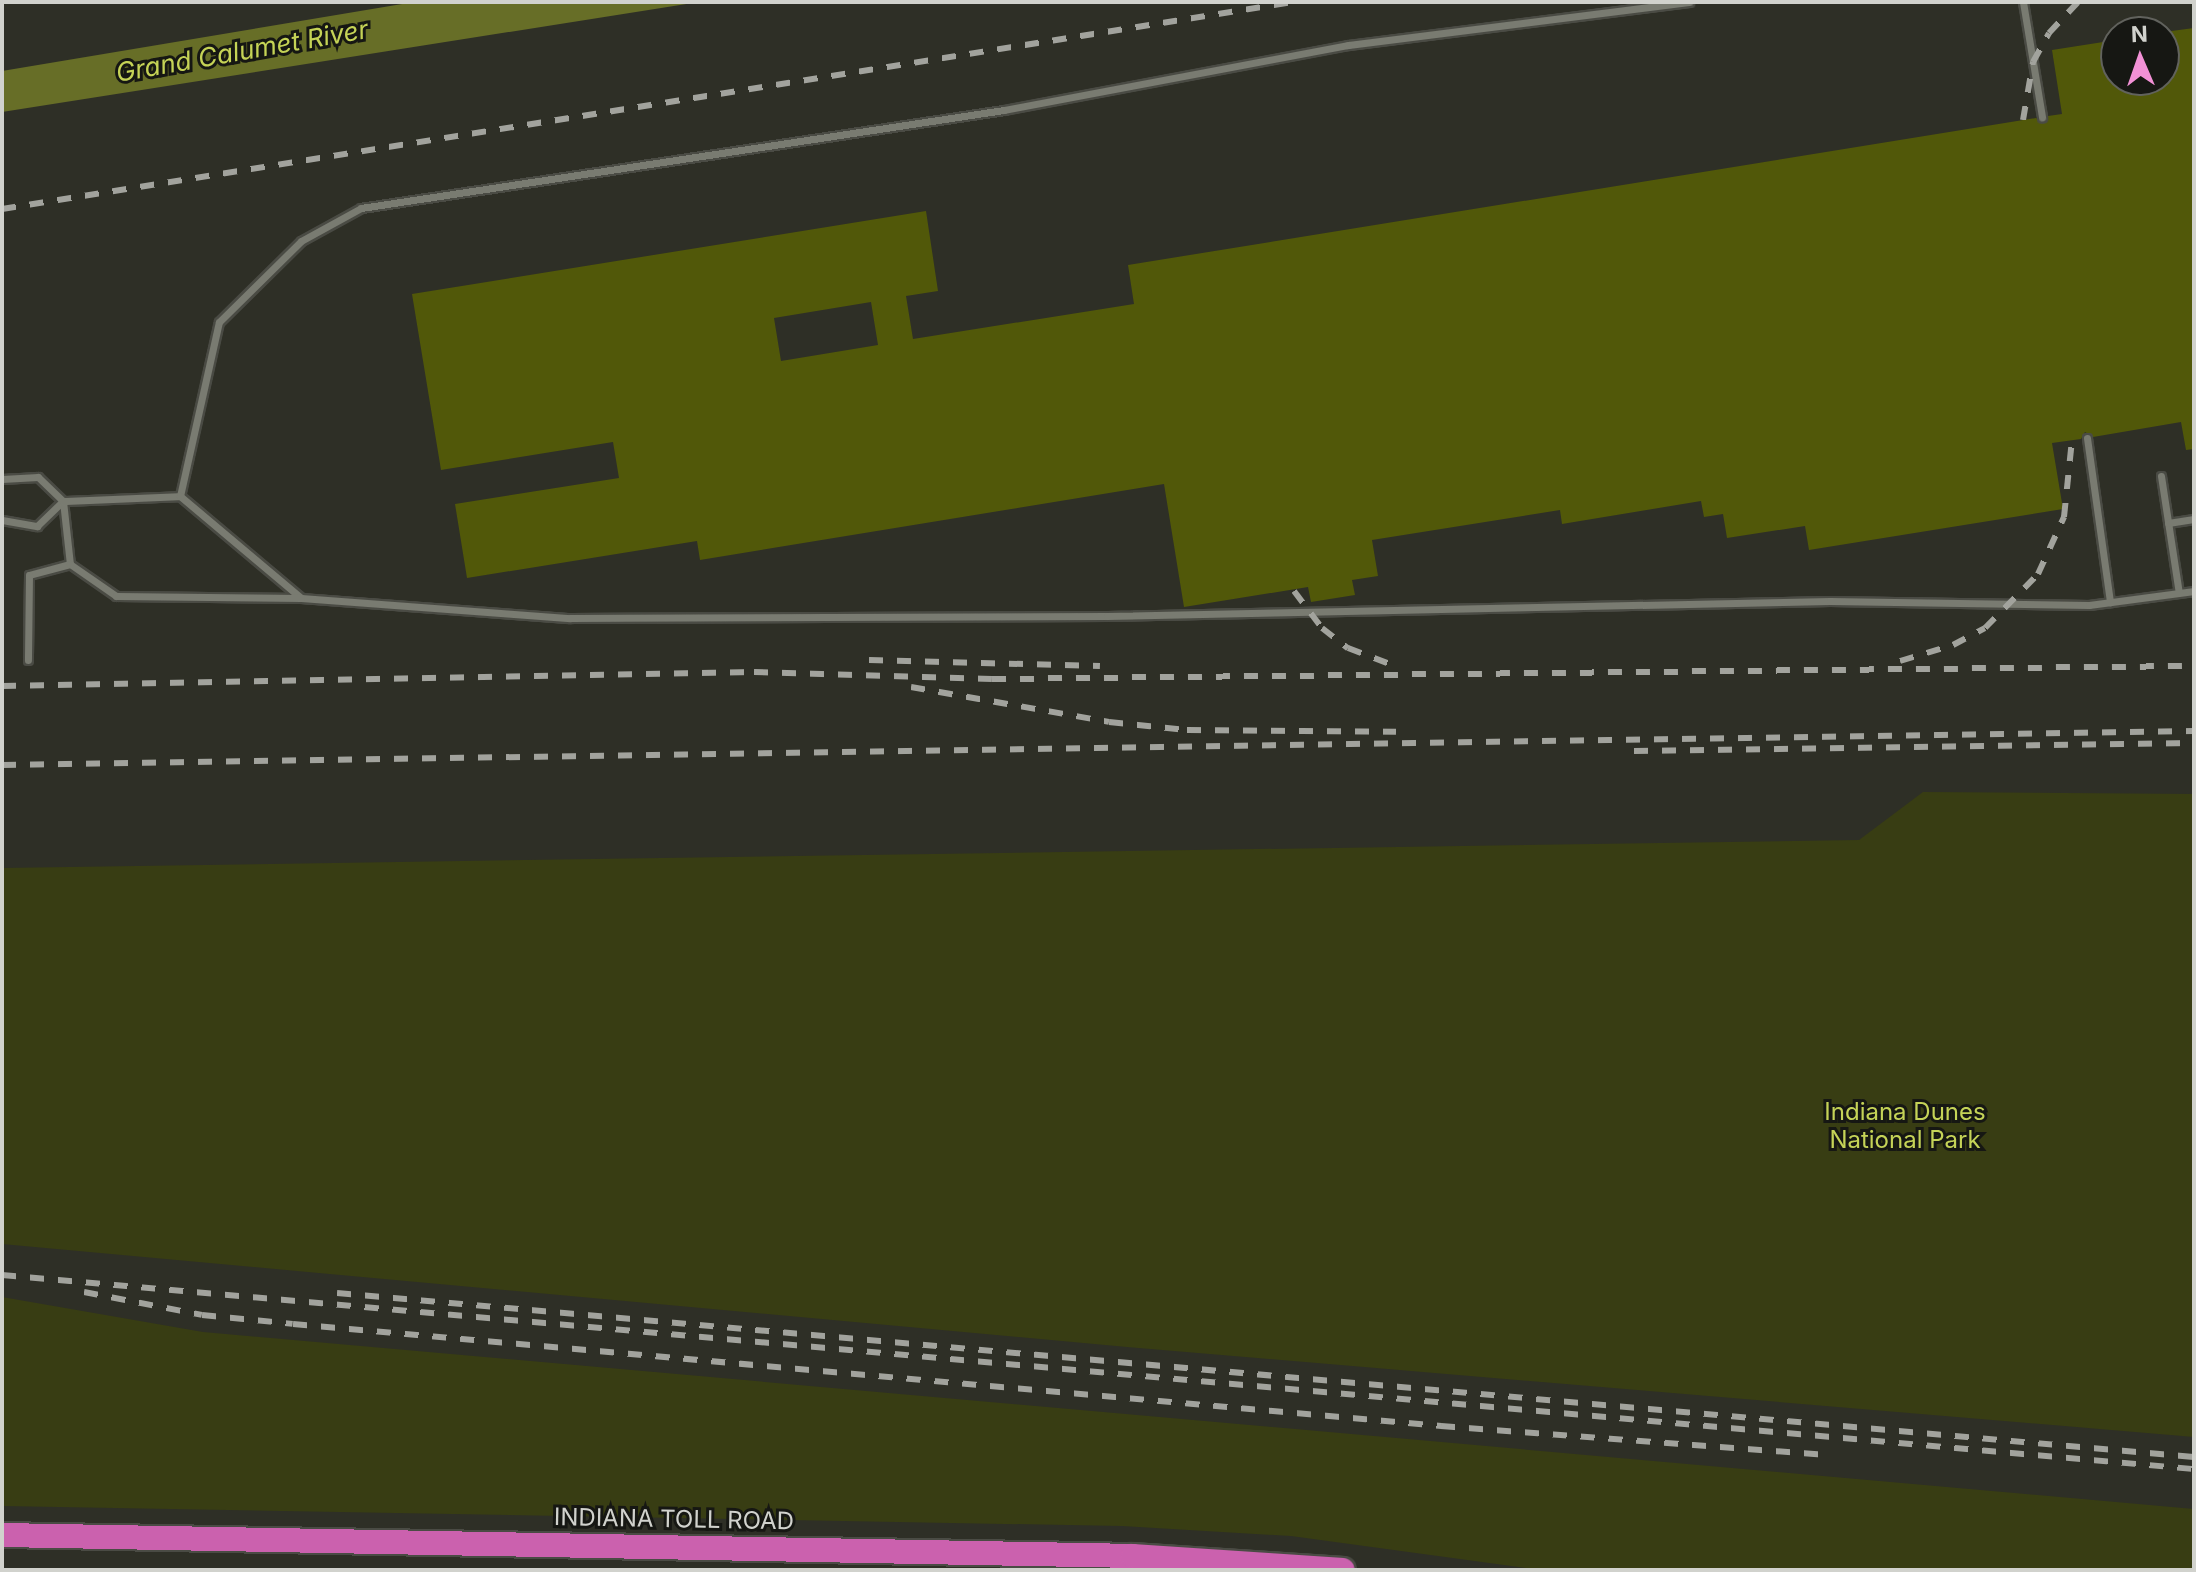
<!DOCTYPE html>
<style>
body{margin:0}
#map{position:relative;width:2196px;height:1572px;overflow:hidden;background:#2e2f26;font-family:Inter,sans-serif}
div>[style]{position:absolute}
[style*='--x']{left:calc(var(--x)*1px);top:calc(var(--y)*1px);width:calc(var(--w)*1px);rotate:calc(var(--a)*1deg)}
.green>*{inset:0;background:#383d13}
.water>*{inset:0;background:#676e27}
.building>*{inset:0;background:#515809}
.roads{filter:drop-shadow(2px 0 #4a4b44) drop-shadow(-2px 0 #4a4b44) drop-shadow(0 2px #4a4b44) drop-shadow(0 -2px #4a4b44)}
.lane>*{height:7px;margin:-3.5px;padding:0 3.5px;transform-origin:3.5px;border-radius:3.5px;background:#797b71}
.highway>*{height:24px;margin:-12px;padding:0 12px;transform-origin:12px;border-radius:12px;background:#cb61ae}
.rail>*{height:6px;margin-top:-3px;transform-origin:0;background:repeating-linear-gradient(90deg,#a2a39d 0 14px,transparent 0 28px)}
span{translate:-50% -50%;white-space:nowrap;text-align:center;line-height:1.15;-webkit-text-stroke:6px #161713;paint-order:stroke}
.park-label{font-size:24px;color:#c5d357}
.street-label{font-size:24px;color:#d1d2cd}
.water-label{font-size:26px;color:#c5d356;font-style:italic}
.frame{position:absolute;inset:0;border:4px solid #d1d2cd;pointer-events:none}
.north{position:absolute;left:2100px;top:16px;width:80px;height:80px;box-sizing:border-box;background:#161713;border:2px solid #61625d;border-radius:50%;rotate:358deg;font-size:22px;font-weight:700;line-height:32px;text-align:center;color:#d1d2cd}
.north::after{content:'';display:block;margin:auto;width:28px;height:36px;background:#f291d6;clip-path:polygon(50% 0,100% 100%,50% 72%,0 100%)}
</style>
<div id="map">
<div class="green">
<div style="clip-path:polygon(1923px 792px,2194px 794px,2194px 1437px,1127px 1347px,2px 1244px,2px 868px,1859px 840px)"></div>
<div style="clip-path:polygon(2px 1297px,203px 1332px,2194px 1509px,2194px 1570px,1540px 1570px,1291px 1536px,1122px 1526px,2px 1506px)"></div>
</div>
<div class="water">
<div style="clip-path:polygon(414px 2px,699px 2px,2px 112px,2px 71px)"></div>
</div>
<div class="building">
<div style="clip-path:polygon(evenodd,2194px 28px,2194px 449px,2186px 450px,2181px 422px,2093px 437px,2085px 432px,2081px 439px,2052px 443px,2063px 509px,1809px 550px,1805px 526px,1727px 538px,1723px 514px,1704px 517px,1701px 501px,1562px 524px,1560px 510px,1372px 540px,1378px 576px,1352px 580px,1355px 595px,1311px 602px,1308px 587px,1184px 607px,1164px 484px,700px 560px,697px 541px,467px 578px,455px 504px,619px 478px,613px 442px,441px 470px,412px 294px,926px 211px,938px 291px,906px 296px,913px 339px,1134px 304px,1128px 265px,2036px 118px,2044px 123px,2048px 116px,2062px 114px,2052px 50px,2116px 40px,2116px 80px,2164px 80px,2164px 32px,2194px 28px,871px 302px,878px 345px,781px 361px,774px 318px,871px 302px)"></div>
</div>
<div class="roads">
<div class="lane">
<div style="--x:2023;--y:2;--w:117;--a:80.6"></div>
<div style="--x:2087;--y:438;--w:166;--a:82"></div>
<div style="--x:2161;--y:476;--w:118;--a:81.3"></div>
<div style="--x:2;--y:479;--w:36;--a:-3"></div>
<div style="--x:38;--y:477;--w:35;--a:44"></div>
<div style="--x:63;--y:501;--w:63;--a:83.7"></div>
<div style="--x:70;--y:564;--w:42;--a:165"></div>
<div style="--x:29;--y:575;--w:85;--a:90.7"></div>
<div style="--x:180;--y:496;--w:178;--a:-77.4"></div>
<div style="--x:219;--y:322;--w:115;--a:-44.6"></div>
<div style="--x:301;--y:241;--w:68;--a:-28.8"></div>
<div style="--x:361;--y:208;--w:650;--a:-8.67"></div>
<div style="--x:1004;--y:110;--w:350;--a:-10.7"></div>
<div style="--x:1348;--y:45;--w:344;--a:-7.2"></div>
<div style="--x:2;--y:520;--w:36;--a:10"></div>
<div style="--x:37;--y:526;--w:36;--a:-44"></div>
<div style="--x:63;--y:501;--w:117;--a:-2.4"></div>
<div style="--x:180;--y:496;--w:158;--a:40.1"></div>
<div style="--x:301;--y:598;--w:270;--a:4.3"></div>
<div style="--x:570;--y:618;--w:537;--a:-0.21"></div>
<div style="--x:1107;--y:616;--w:723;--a:-1.19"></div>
<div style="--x:1830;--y:601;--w:259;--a:0.9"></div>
<div style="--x:2089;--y:605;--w:106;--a:-7.6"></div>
<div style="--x:2168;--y:523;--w:26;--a:-9"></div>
<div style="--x:70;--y:564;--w:56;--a:34.8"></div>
<div style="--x:116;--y:596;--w:185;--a:0.6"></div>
</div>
<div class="highway">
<div style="--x:2;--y:1535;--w:1131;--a:1.06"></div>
<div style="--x:1133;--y:1556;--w:210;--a:3.8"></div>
</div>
</div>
<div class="rail">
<div style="--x:2023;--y:120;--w:59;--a:-80.2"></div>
<div style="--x:2033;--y:62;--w:33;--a:-61"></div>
<div style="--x:2049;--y:33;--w:42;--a:-46.9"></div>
<div style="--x:2;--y:209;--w:1307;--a:-9.11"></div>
<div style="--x:1294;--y:591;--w:46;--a:52.9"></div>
<div style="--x:1322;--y:628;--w:33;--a:38"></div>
<div style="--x:1348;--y:648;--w:50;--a:21"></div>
<div style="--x:869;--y:660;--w:231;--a:1.5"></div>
<div style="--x:1900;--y:661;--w:55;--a:-16.8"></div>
<div style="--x:1953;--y:645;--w:36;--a:-28"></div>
<div style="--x:1985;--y:628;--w:76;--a:-45.5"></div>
<div style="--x:2038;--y:574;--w:63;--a:-65.5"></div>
<div style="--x:2064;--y:517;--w:77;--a:-84.1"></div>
<div style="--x:2;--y:686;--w:752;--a:-1.07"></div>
<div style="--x:754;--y:672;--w:238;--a:1.7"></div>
<div style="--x:992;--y:679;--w:1202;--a:-0.62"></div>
<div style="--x:911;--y:687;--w:201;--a:10"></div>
<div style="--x:1109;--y:722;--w:78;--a:5.9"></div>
<div style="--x:1187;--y:730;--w:209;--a:0.5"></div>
<div style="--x:1634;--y:751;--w:560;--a:-0.82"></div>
<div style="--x:2;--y:765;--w:2192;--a:-0.89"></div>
<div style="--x:2;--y:1275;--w:2201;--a:5.06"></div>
<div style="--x:84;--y:1292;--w:120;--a:11"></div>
<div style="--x:202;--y:1315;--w:91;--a:5.6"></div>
<div style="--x:293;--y:1324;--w:1153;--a:5.08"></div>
<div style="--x:1441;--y:1426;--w:384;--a:4.3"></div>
<div style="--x:337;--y:1293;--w:1864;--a:5.05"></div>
</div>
<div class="park-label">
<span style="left:1905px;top:1126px">Indiana Dunes<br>National Park</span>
</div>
<div class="street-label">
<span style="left:674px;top:1519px;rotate:1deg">INDIANA TOLL ROAD</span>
</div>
<div class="water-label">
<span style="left:242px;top:51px;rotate:-10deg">Grand Calumet River</span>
</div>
<div class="frame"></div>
<div class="north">N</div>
</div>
